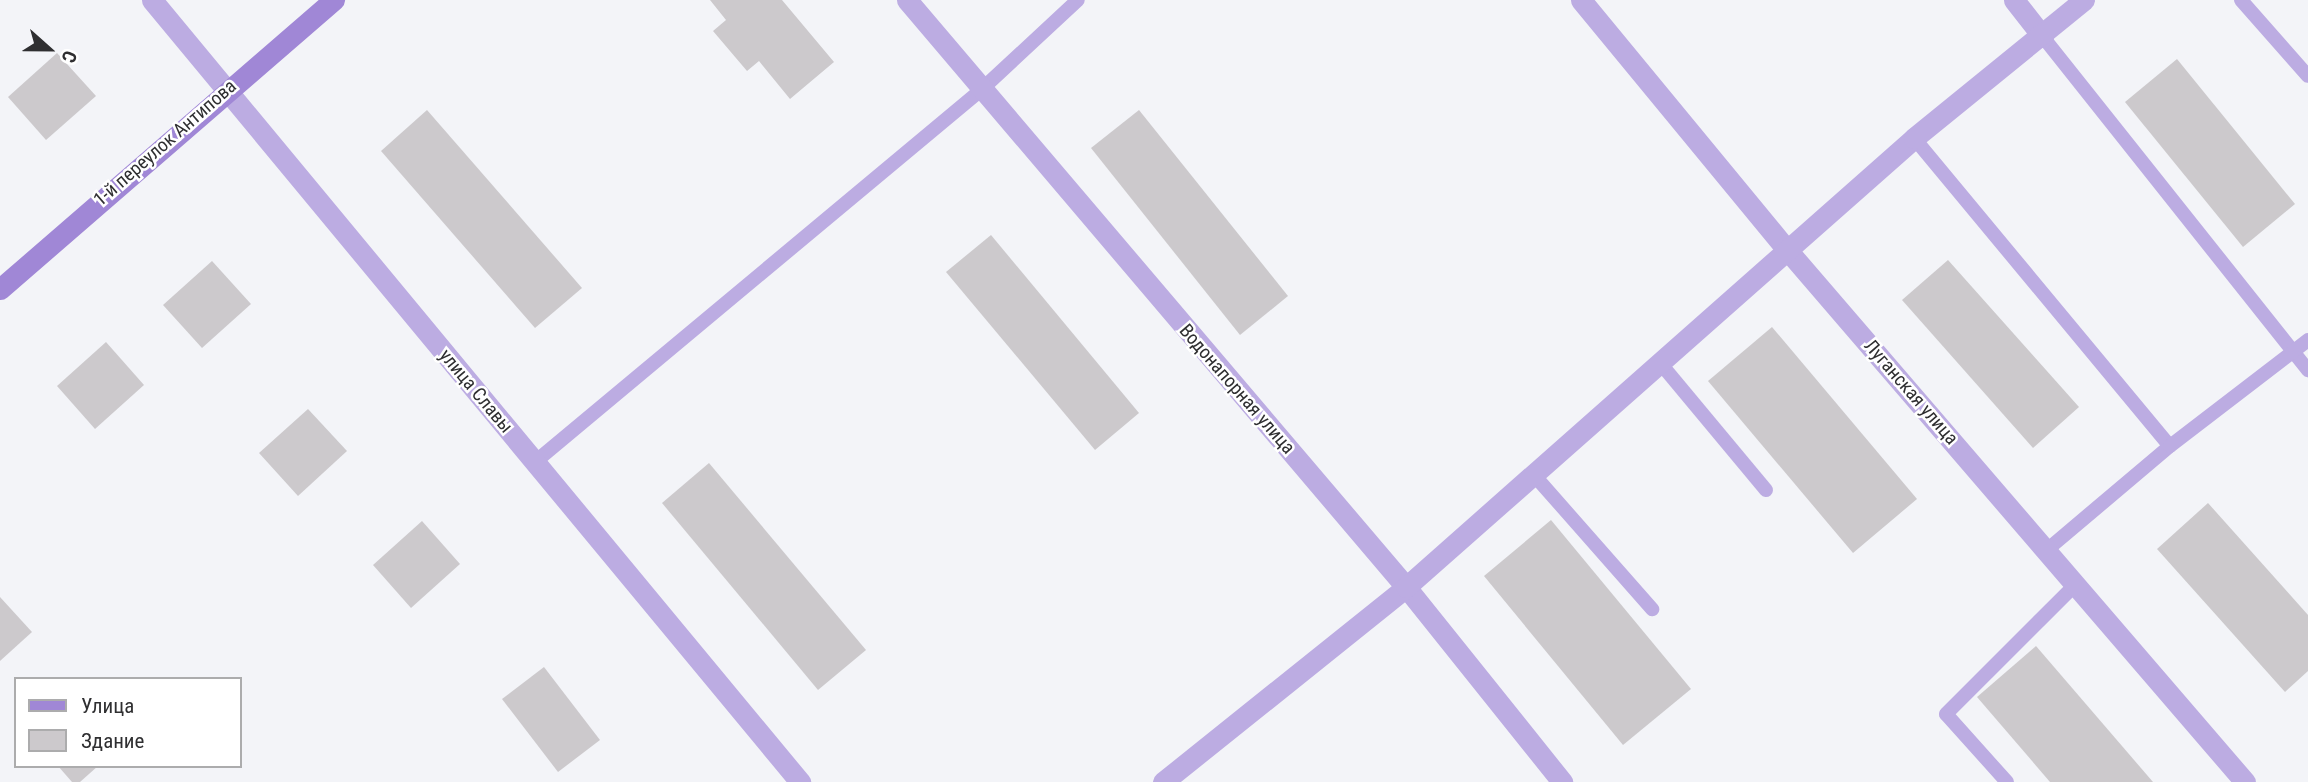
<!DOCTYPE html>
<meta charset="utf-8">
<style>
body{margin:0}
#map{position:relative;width:2308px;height:782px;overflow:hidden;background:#f3f4f8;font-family:"Roboto Condensed",sans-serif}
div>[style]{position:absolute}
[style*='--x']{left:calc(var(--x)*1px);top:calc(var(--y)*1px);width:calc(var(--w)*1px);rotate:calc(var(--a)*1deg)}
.building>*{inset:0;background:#ccc9cc}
.lane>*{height:14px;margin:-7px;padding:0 7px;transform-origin:7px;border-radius:7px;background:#bcace2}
.street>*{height:21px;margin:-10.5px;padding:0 10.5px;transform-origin:10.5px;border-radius:10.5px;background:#bcace2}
.secondary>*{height:21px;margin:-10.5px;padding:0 10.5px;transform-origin:10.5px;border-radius:10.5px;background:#a087d6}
span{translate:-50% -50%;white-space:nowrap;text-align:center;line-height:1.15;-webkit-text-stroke:5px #fff;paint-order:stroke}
.street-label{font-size:19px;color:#2f2f31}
.legend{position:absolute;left:14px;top:677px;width:228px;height:91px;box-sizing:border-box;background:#fff;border:2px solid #acacad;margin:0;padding:9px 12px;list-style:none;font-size:21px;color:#2f2f31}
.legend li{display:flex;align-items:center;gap:14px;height:35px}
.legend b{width:35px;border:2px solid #acacad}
.north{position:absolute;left:14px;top:14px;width:70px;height:70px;-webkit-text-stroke:5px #fff;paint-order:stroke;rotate:111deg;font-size:19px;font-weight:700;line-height:28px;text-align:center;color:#2f2f31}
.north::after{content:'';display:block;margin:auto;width:24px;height:32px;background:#2f2f31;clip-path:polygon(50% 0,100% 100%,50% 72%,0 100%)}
</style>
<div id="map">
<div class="building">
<div style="clip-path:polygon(710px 0,782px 0,834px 62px,790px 99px,759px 61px,747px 71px,713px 31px,726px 20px)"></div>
<div style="clip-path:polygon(57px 53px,96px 96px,46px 140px,8px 97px)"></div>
<div style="clip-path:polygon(2177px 59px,2295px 204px,2243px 247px,2125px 102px)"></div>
<div style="clip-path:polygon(427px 110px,582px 288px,535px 328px,381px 151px)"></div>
<div style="clip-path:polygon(1139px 110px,1288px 296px,1240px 335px,1091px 148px)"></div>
<div style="clip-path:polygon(991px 235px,1139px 413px,1095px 450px,946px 272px)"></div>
<div style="clip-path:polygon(1948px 260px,2079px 407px,2033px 448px,1902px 300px)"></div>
<div style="clip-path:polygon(212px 261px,251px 304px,202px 348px,163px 305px)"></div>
<div style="clip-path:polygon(1772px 327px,1917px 499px,1853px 553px,1708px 381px)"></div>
<div style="clip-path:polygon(106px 342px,144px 385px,95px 429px,57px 386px)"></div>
<div style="clip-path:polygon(308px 409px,347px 451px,298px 496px,259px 453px)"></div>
<div style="clip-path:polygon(709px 463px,866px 650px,818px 690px,662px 503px)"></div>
<div style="clip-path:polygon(2208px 503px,2308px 615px,2308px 671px,2285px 692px,2157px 549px)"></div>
<div style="clip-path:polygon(1551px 520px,1691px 689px,1623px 745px,1484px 576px)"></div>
<div style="clip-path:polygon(422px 521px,460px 564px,411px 608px,373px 565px)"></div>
<div style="clip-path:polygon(0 597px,32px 632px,0 661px)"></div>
<div style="clip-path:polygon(2036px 646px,2153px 782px,2050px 782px,1977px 697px)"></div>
<div style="clip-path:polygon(544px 667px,600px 740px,558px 772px,502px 699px)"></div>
<div style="clip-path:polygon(58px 766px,98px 766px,80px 782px,72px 782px)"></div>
</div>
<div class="lane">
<div style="--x:2241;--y:0;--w:101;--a:48.6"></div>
<div style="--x:2043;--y:37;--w:426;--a:51.5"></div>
<div style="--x:1914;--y:138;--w:400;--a:50.3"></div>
<div style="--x:1661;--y:364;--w:164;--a:50.2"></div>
<div style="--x:535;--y:462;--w:581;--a:-39.83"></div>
<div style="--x:981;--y:90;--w:132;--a:-42.9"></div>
<div style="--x:1534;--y:475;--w:179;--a:48.6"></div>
<div style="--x:2048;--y:549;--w:160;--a:-40.2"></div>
<div style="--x:2170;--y:446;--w:174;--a:-37.5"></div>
<div style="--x:2007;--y:782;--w:91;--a:-131.9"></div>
<div style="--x:1946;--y:714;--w:185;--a:-45"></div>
</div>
<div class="street">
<div style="--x:152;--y:0;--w:1016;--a:50.35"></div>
<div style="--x:907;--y:0;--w:770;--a:49.63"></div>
<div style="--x:1406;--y:587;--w:250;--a:51.3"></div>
<div style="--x:1581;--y:0;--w:327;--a:50.5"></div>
<div style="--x:1789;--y:252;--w:699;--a:49.29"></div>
<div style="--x:2014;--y:0;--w:47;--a:51.9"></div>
<div style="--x:1163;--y:782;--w:312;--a:-38.7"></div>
<div style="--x:1406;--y:587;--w:678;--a:-41.47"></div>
<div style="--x:1914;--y:138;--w:219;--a:-39.1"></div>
</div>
<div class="secondary">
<div style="--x:0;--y:289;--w:442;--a:-40.9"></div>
</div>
<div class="street-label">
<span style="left:165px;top:143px;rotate:-41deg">1-й переулок Антипова</span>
<span style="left:1237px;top:389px;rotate:49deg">Водонапорная улица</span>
<span style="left:476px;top:391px;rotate:50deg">улица Славы</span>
<span style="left:1911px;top:392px;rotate:49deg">Луганская улица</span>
</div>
<ul class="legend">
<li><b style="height:9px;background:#a087d6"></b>Улица</li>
<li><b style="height:19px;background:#ccc9cc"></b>Здание</li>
</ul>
<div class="north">С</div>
</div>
